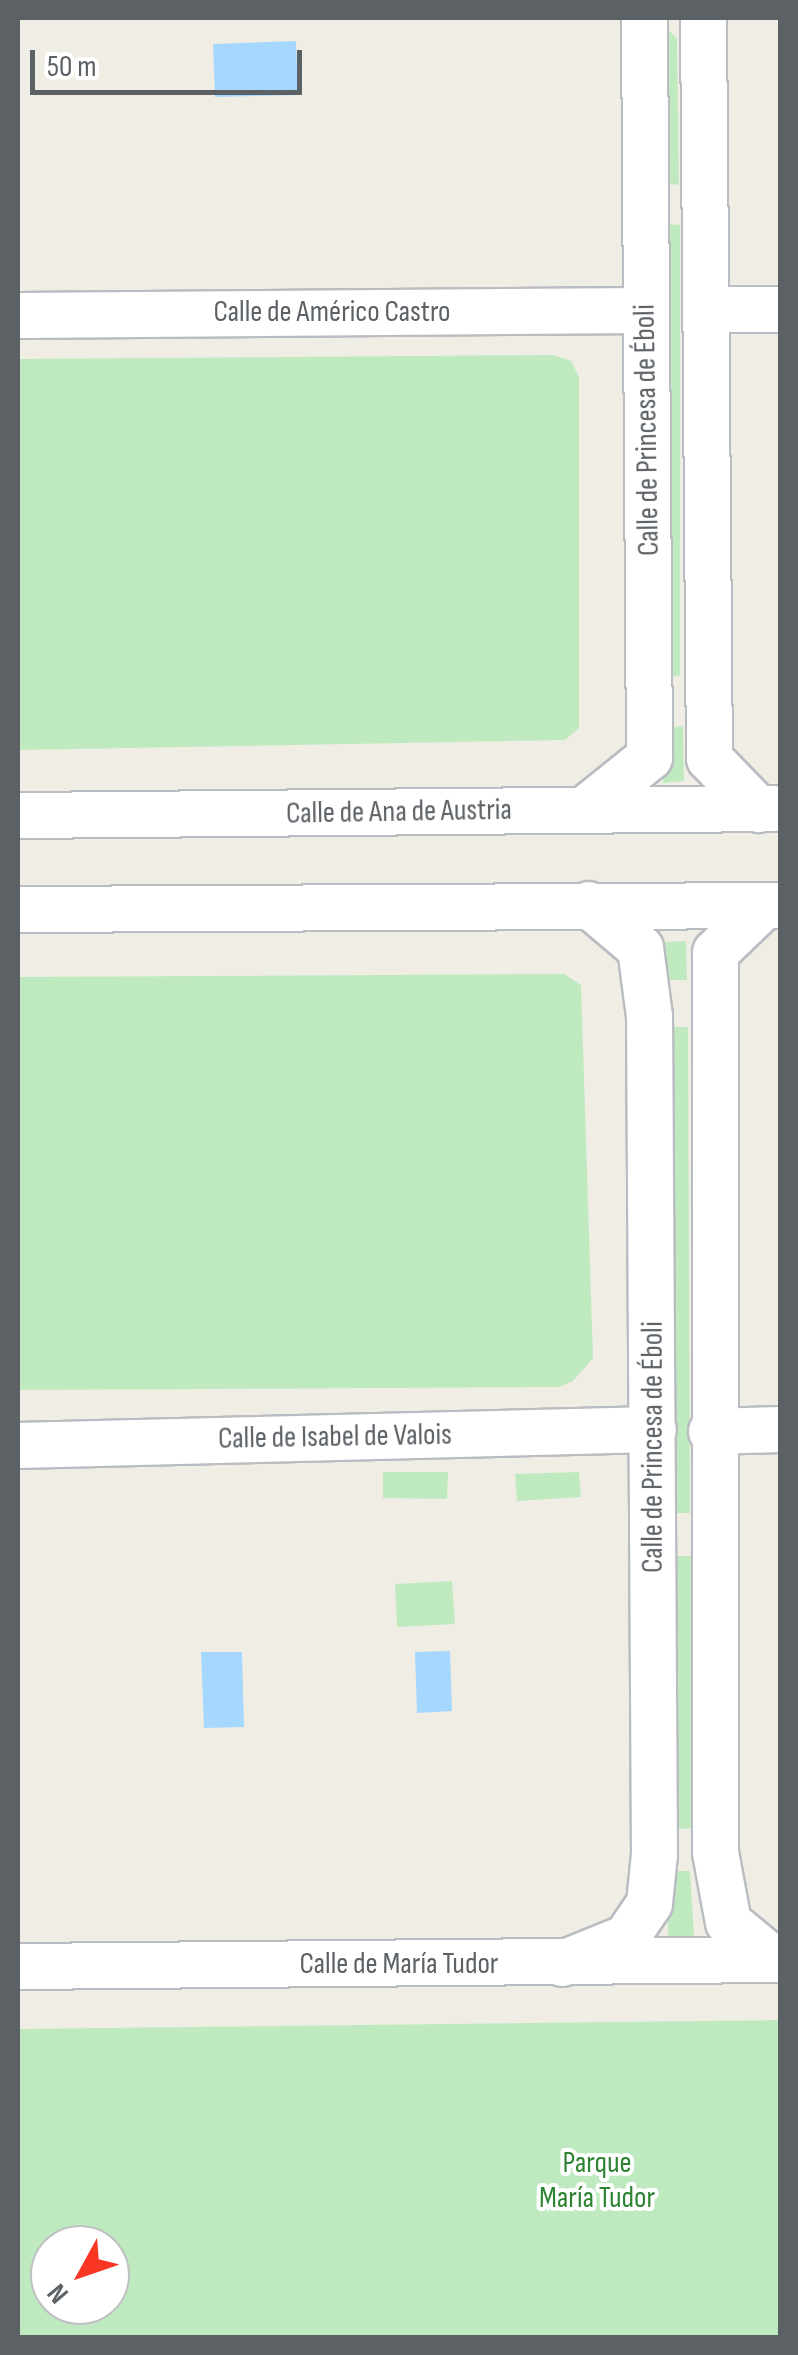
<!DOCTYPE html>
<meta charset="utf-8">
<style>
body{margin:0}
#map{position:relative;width:798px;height:2355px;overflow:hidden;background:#f0eee4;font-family:"Sofia Sans Condensed",sans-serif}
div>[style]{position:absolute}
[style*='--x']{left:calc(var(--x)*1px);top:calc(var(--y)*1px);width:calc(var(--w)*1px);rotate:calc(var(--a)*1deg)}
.green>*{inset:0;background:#bfeac0}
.water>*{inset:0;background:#a6d7ff}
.roads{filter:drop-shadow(2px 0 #b9bcc1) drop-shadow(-2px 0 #b9bcc1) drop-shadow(0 2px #b9bcc1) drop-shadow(0 -2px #b9bcc1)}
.minor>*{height:45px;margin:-22.5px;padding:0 22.5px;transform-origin:22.5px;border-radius:22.5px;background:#fff}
span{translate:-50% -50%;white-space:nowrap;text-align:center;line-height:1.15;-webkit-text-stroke:8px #fff;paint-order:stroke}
.street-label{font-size:30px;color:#5c6166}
.park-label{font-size:30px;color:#2d8432}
.frame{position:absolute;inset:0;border:20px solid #5c6166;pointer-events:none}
.north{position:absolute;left:30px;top:2225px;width:100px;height:100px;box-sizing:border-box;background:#fff;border:2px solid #bec0c2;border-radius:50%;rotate:230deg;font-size:28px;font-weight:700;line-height:40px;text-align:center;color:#5c6166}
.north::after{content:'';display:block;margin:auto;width:35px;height:45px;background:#f83623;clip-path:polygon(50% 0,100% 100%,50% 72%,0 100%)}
.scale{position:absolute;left:30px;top:50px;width:272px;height:45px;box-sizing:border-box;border:5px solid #5c6166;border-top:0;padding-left:12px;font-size:30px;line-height:35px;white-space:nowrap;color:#5c6166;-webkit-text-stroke:8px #fff;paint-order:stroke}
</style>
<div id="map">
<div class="green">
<div style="clip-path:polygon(662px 23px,677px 39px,679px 185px,664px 183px)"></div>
<div style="clip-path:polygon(661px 224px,680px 225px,680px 676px,664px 677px)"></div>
<div style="clip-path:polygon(553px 355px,571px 361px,579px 377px,579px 728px,565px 740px,18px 750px,18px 359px)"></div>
<div style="clip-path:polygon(683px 726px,684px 781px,663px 783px,663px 728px)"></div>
<div style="clip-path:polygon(686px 941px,687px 980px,665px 980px,664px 942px)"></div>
<div style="clip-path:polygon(564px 974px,581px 985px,593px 1358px,573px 1381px,559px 1387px,18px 1390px,18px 977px)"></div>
<div style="clip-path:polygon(665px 1027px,688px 1027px,690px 1513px,672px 1513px)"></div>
<div style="clip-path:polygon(383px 1472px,448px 1472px,447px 1499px,383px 1498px)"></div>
<div style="clip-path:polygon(579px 1472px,581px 1497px,517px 1501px,515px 1474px)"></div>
<div style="clip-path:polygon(672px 1556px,695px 1556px,696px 1828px,673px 1829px)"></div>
<div style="clip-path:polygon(452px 1581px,455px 1624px,397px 1627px,395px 1584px)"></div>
<div style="clip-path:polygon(669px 1871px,690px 1871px,694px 1937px,668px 1936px)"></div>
<div style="clip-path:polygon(evenodd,780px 2020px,780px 2337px,18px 2337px,18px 2029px,780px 2020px,110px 2245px,110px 2305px,50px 2305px,50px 2245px,110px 2245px)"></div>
</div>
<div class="water">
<div style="clip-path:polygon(296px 41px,298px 95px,215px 97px,213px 44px)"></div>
<div style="clip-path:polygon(450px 1651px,452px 1711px,417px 1713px,415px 1652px)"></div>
<div style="clip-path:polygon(201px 1652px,242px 1652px,244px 1727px,204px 1728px)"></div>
</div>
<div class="roads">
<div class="minor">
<div style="--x:703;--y:18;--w:740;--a:89.54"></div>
<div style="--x:709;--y:758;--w:71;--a:46.1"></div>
<div style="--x:705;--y:309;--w:75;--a:0"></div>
<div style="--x:18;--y:315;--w:628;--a:-0.46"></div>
<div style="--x:583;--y:810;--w:85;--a:-38.8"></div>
<div style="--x:649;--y:757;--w:739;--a:-90.39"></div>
<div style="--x:18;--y:815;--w:756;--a:-0.53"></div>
<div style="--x:763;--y:906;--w:66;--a:136.2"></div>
<div style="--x:715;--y:952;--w:900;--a:90"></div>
<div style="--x:715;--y:1852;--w:71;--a:79.5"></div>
<div style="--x:728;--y:1922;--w:58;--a:39.4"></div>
<div style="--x:18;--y:909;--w:762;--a:-0.3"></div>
<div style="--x:711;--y:1431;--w:69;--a:-1.7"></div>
<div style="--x:18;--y:1445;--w:635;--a:-1.44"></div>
<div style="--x:562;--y:1963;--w:69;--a:-22.1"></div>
<div style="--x:626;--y:1937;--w:41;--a:-55.9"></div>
<div style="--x:649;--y:1903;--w:49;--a:-84.2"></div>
<div style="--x:654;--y:1854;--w:838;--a:-90.34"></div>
<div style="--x:649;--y:1016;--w:69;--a:-97.5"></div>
<div style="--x:640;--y:948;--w:68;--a:-139.8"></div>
<div style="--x:18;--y:1966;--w:761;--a:-0.53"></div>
</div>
</div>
<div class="street-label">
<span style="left:332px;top:312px">Calle de Américo Castro</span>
<span style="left:647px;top:430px;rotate:-91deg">Calle de Princesa de Éboli</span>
<span style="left:399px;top:812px;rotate:-1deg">Calle de Ana de Austria</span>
<span style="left:335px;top:1437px;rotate:-1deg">Calle de Isabel de Valois</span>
<span style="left:653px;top:1447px;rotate:-90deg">Calle de Princesa de Éboli</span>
<span style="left:399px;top:1964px">Calle de María Tudor</span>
</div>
<div class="park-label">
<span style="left:597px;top:2180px">Parque<br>María Tudor</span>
</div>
<div class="frame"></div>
<div class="north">N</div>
<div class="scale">50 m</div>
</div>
